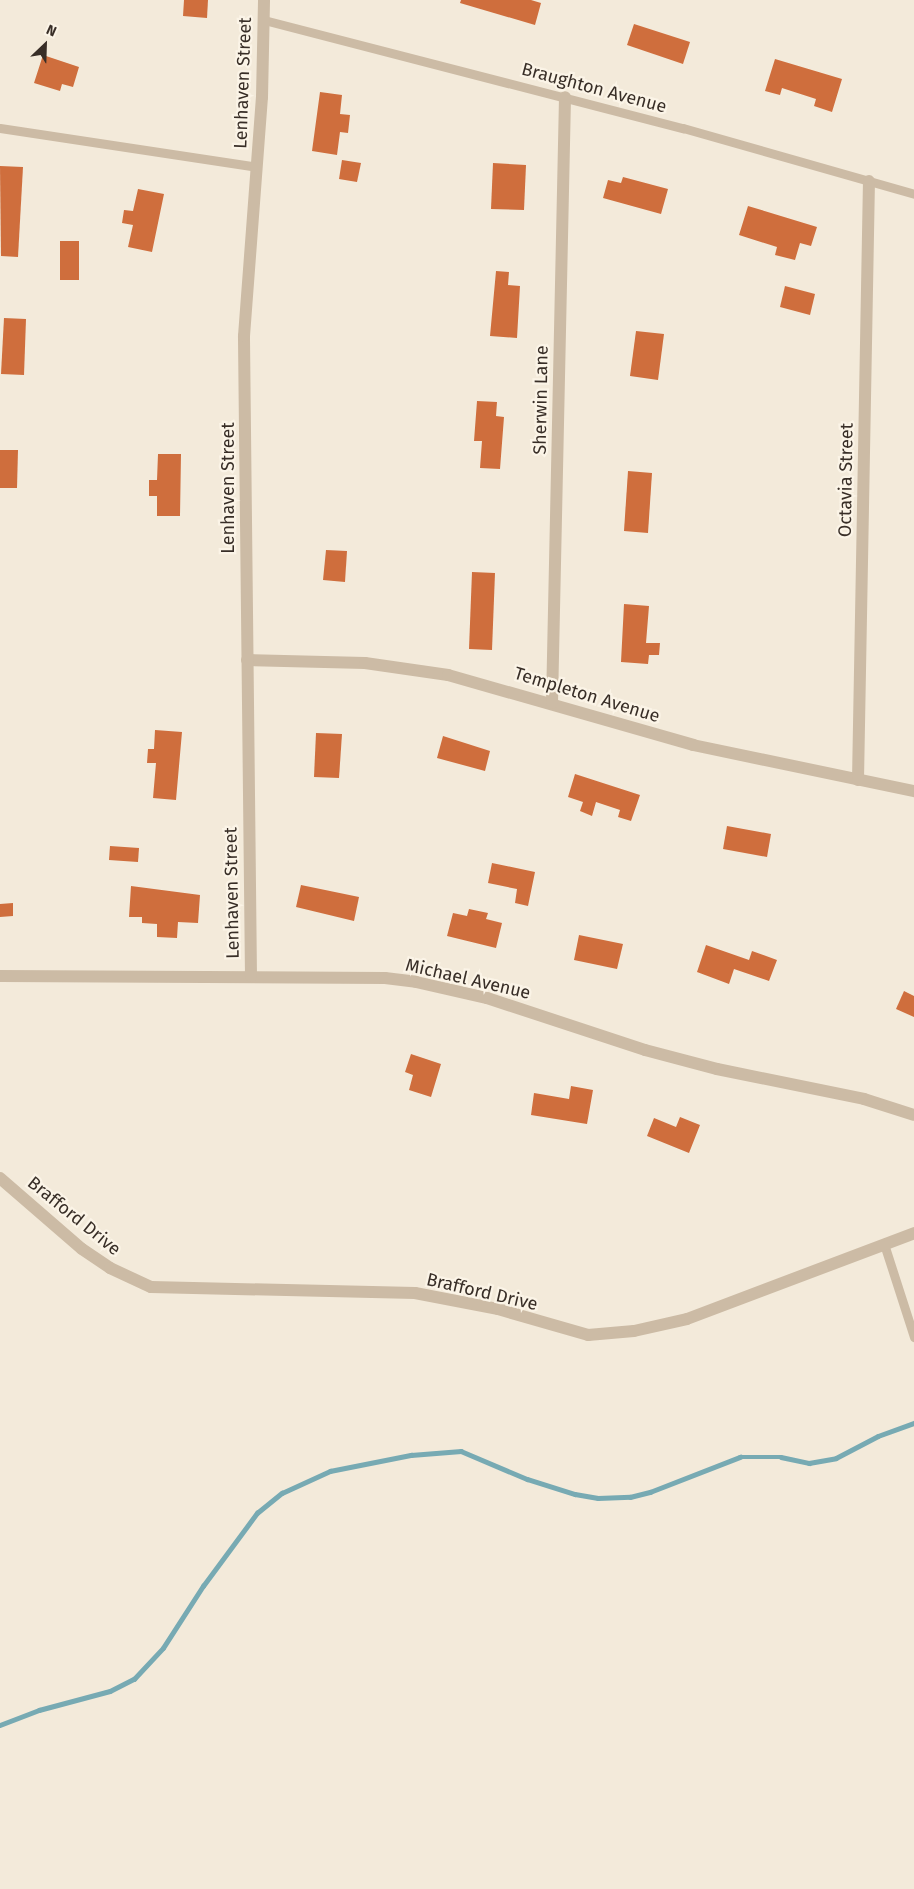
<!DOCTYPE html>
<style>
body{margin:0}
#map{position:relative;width:914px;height:1889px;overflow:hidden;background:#f3eada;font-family:"Fira Sans",sans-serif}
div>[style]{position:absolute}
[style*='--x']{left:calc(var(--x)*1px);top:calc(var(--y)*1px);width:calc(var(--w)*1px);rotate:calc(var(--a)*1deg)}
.stream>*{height:4.5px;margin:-2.25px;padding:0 2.25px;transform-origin:2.25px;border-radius:2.25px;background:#77aab3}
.building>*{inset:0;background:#cf6e3d}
.lane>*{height:9px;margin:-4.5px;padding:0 4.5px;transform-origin:4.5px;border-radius:4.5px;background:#ccbba5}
.street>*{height:12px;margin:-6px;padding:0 6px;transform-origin:6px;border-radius:6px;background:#ccbba5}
span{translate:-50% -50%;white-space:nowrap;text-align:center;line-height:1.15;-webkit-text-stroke:4.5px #fbf4e7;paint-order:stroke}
.street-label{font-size:18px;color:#382e27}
.north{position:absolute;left:20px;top:20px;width:50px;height:50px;-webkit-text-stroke:4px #fbf4e7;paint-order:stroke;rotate:24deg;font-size:14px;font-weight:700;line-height:20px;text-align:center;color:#382e27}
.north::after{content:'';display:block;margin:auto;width:18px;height:22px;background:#382e27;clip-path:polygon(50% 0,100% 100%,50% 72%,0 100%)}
</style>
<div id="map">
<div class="stream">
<div style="--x:0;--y:1725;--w:42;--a:-21"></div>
<div style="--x:39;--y:1710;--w:73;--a:-15"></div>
<div style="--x:110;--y:1691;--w:27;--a:-27"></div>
<div style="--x:134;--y:1679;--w:42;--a:-46.9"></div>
<div style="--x:163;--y:1648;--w:74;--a:-57.2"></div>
<div style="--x:203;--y:1586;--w:91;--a:-53.5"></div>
<div style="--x:257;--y:1513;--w:32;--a:-39"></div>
<div style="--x:282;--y:1493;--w:53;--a:-24.6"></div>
<div style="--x:330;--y:1471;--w:83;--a:-11.2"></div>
<div style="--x:411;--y:1455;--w:50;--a:-4.6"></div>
<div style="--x:461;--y:1451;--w:72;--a:23"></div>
<div style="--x:527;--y:1479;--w:50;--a:17.4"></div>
<div style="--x:575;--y:1494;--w:23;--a:10"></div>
<div style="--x:598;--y:1498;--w:32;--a:-2"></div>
<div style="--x:630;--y:1497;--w:21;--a:-14"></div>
<div style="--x:650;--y:1492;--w:97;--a:-21.3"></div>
<div style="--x:740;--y:1457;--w:41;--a:0"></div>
<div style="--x:781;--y:1457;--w:29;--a:12"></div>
<div style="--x:809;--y:1463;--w:27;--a:-10"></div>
<div style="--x:836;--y:1458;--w:47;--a:-27.6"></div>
<div style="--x:878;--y:1436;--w:38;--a:-20"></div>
</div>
<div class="building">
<div style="clip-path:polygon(184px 0,208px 0,207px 18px,183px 16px)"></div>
<div style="clip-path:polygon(461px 0,531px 0,541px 3px,535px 25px,460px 3px)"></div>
<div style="clip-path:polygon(634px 24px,690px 42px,683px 64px,627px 45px)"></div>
<div style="clip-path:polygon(43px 55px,79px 67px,73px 87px,62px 84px,60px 91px,34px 83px)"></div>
<div style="clip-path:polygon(775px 59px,842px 79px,832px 112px,814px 106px,816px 99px,782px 88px,780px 95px,765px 91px)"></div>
<div style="clip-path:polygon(320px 92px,342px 95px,340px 114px,350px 115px,348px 133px,340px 132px,337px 155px,312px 151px)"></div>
<div style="clip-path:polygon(342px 160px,361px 163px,357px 182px,339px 179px)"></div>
<div style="clip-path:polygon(493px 163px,526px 165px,524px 210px,491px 209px)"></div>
<div style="clip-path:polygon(0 166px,23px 167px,18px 257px,1px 256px)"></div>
<div style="clip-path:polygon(623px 177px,668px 189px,661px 214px,603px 198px,608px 180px,621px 183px)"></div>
<div style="clip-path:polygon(138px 189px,164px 194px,152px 252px,128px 247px,133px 225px,122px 223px,124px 210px,133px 211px)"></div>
<div style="clip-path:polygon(748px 206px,817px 227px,811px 246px,800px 243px,795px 260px,775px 255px,777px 247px,739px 235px)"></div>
<div style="clip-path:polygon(60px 241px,79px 241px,79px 280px,60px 280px)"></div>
<div style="clip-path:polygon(496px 271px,509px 272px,508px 285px,520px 286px,517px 338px,490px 336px)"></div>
<div style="clip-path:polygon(785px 286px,815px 294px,810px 315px,780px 307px)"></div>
<div style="clip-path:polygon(4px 318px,26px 319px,24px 375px,1px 374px)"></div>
<div style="clip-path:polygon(636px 331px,664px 334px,658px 380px,630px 376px)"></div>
<div style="clip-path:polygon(477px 401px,497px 402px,496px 416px,504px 417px,500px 469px,480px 468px,482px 441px,474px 441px)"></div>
<div style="clip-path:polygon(0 450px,18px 450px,17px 488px,0 488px)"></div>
<div style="clip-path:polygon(158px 454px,181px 454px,180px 516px,157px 516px,157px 496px,149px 496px,149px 480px,157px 480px)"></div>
<div style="clip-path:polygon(628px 471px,652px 473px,648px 533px,624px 531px)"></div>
<div style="clip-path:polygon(326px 550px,347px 551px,345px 582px,323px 580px)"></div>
<div style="clip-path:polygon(472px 572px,495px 573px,492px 650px,469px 649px)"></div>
<div style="clip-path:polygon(624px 604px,649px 606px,646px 643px,660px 643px,659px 655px,649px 655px,648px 664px,621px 662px)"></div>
<div style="clip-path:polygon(155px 730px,182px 732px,176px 800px,153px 798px,156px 763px,147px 763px,148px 749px,154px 749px)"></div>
<div style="clip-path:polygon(316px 733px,342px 734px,339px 778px,314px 777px)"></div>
<div style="clip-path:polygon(443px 736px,490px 751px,485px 771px,437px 758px)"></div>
<div style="clip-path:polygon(575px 774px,640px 795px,631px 821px,618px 817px,620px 810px,596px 802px,592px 816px,580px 811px,583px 802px,568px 797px)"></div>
<div style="clip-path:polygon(727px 826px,771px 834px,767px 857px,723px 849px)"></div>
<div style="clip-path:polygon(110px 846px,139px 848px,138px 862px,109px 860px)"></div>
<div style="clip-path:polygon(492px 863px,535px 872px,528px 906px,515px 903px,517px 889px,488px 883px)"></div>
<div style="clip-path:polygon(301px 885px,359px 897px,354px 921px,296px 907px)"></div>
<div style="clip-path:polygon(131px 886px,200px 895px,198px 923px,178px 922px,177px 938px,157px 937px,157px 924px,142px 923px,142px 917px,129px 917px)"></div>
<div style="clip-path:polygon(13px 903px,13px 916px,0 917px,0 904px)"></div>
<div style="clip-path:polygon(469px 909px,488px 913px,486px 919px,502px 923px,496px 948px,447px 936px,453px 913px,467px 916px)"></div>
<div style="clip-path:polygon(579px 935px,623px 944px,617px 969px,574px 960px)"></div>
<div style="clip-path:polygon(706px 945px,749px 960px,752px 951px,777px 960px,769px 981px,734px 969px,729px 984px,697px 972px)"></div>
<div style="clip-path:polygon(904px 991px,914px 996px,914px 1017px,896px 1009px)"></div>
<div style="clip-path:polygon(411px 1054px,441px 1064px,431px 1097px,409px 1090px,413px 1075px,405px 1072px)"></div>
<div style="clip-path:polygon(571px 1086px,593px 1090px,587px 1124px,531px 1115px,534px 1093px,569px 1099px)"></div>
<div style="clip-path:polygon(680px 1117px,700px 1125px,689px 1153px,647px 1136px,654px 1118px,676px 1127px)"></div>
</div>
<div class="lane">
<div style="--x:264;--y:20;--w:433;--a:14.5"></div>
<div style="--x:683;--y:128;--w:240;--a:15.9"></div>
<div style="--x:0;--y:128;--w:260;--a:8.6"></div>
<div style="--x:884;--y:1244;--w:98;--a:72.1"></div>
</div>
<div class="street">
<div style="--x:247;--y:660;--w:118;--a:1.5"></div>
<div style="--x:365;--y:663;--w:84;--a:8.2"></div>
<div style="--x:448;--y:675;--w:255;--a:15.9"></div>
<div style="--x:693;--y:745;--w:226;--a:11.8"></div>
<div style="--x:552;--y:703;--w:606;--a:-88.77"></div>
<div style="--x:858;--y:780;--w:599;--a:-88.95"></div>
<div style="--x:0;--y:976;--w:385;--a:0.3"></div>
<div style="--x:385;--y:978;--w:31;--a:7"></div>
<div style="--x:416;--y:982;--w:73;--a:12.7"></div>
<div style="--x:487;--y:998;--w:166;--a:18.2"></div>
<div style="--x:645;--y:1050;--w:74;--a:14.8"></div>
<div style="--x:717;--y:1069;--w:150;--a:11.5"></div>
<div style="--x:864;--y:1099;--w:52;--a:17.7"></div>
<div style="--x:251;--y:976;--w:640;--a:-90.63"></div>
<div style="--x:244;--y:336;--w:240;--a:-85.7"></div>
<div style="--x:262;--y:97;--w:97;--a:-88.8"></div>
<div style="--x:0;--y:1178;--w:108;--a:40.9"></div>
<div style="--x:82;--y:1249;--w:34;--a:34"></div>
<div style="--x:110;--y:1268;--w:45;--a:24.9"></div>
<div style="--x:151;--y:1287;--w:264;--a:1.3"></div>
<div style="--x:415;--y:1293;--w:85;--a:10.9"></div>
<div style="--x:498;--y:1309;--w:94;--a:16.1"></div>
<div style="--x:588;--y:1335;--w:46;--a:-5"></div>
<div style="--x:634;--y:1331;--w:54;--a:-12.8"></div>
<div style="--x:687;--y:1319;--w:243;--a:-20.7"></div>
</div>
<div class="street-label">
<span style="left:243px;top:83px;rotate:-88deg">Lenhaven Street</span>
<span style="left:594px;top:88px;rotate:15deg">Braughton Avenue</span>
<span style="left:541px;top:400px;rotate:-89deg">Sherwin Lane</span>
<span style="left:846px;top:480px;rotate:-89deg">Octavia Street</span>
<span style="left:228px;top:488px;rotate:-90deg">Lenhaven Street</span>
<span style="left:587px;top:695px;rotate:17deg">Templeton Avenue</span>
<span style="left:232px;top:893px;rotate:-91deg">Lenhaven Street</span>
<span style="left:468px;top:979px;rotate:13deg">Michael Avenue</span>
<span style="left:74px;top:1216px;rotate:39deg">Brafford Drive</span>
<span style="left:482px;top:1292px;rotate:13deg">Brafford Drive</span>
</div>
<div class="north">N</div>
</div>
